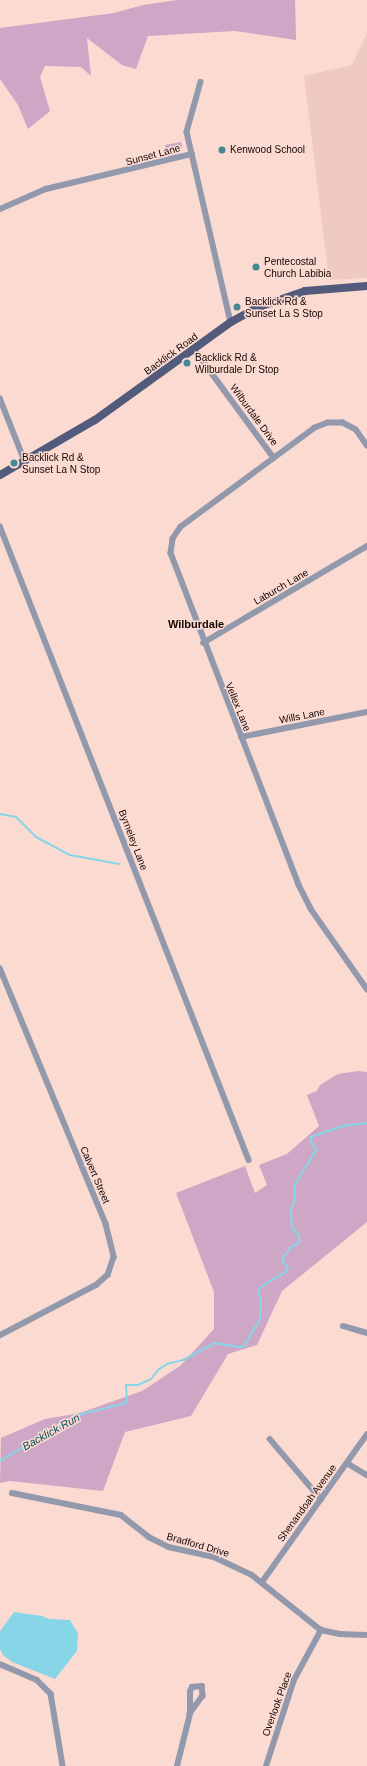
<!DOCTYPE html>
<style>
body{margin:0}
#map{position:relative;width:367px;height:1766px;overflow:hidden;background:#fbdad2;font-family:Helvetica,sans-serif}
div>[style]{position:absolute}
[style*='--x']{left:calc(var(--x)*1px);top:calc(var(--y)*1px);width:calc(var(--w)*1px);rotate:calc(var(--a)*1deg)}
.built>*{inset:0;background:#efcac1}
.green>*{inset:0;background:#cea6c6}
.water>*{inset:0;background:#86d6e8}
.stream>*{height:2px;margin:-1px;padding:0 1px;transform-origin:1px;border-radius:1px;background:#86d6e8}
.street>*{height:5.5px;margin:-2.75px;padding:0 2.75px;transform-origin:2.75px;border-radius:2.75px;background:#9399ac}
.primary>*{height:8px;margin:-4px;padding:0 4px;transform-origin:4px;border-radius:4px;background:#535b7c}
.dots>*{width:11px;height:11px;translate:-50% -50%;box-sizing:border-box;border:2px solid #fbdad2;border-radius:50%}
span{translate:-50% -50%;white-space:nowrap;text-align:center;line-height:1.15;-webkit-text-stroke:3px #fbdad2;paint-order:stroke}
.poi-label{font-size:10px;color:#170604}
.left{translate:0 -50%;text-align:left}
.street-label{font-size:10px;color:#170604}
.neighbourhood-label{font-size:11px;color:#170604;font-weight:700}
.water-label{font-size:11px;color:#064f5c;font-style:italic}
</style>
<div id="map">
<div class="built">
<div style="clip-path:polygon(367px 33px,367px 278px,329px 280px,304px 76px,352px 65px)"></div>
</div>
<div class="green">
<div style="clip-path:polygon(177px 0,295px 0,296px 40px,235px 31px,148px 36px,136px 69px,122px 65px,87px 38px,91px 76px,81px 67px,45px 66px,40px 77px,50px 111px,28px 129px,18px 105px,0 79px,0 28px,114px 13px,143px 5px)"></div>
<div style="clip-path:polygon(181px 142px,182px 147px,179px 153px,168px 157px,165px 145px)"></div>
<div style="clip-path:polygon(358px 1071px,367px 1072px,367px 1222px,282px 1291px,257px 1345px,228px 1354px,191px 1416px,125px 1432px,103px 1491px,10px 1481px,0 1483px,1px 1438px,45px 1419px,80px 1413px,142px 1391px,180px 1366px,214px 1329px,214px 1292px,176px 1193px,245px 1166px,255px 1193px,267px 1185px,259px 1165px,287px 1154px,319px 1126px,307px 1095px,317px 1091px,320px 1085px,338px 1074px)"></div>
</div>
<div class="water">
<div style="clip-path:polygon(14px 1612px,42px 1616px,49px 1619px,70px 1620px,74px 1627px,78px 1633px,77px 1651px,55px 1679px,12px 1662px,3px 1655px,0 1649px,0 1631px)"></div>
</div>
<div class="stream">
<div style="--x:0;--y:814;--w:16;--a:11"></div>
<div style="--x:16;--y:817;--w:28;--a:45"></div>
<div style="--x:36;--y:837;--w:38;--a:28"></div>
<div style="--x:70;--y:855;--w:50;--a:10.4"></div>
<div style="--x:0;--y:1461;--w:91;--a:-30.5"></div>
<div style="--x:78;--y:1415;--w:50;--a:-13.8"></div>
<div style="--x:127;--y:1403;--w:18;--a:-93"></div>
<div style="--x:126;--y:1385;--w:12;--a:0"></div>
<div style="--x:138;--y:1385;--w:14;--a:-25"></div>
<div style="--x:151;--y:1379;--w:11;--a:-52"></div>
<div style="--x:158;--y:1370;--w:11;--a:-34"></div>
<div style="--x:167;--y:1364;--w:16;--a:-14"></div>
<div style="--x:183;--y:1360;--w:36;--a:-28"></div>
<div style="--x:215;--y:1343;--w:25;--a:9"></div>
<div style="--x:240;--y:1347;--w:4;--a:-14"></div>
<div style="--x:244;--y:1346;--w:31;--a:-59"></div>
<div style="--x:260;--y:1319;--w:18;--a:-87"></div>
<div style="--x:261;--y:1301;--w:9;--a:-108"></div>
<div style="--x:258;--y:1292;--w:7;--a:-56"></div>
<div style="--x:262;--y:1286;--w:29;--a:-31"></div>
<div style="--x:287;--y:1271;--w:3;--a:-72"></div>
<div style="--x:288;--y:1268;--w:8;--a:-130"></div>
<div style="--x:283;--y:1262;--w:4;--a:-90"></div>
<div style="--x:283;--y:1258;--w:12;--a:-55"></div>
<div style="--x:290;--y:1248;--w:10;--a:-29"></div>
<div style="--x:299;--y:1243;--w:8;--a:-90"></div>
<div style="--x:299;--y:1235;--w:9;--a:-139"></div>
<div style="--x:292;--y:1229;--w:20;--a:-93"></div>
<div style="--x:291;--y:1209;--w:11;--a:-68"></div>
<div style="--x:295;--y:1199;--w:13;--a:-94"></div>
<div style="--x:294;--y:1186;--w:42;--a:-58.6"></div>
<div style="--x:316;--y:1150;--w:11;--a:-124"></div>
<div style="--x:310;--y:1141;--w:4;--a:-76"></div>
<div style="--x:311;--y:1137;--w:34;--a:-19"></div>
<div style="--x:343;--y:1126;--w:24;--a:-7"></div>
</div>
<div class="street">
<div style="--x:201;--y:82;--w:52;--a:105.6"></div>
<div style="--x:187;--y:132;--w:195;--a:77"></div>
<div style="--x:0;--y:209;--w:50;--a:-23.5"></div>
<div style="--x:46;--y:189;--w:150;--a:-13.5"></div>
<div style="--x:194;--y:349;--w:135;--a:53.7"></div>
<div style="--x:0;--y:398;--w:68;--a:68.4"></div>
<div style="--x:367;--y:446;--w:19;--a:-125"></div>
<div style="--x:356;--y:430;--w:15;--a:-152"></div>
<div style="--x:343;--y:423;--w:15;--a:180"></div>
<div style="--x:328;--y:423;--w:14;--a:159"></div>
<div style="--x:315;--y:428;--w:167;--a:143.5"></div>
<div style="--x:181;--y:527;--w:14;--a:124"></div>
<div style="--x:173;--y:539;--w:14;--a:98"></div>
<div style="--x:171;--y:553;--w:356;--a:68.9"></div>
<div style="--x:299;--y:885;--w:27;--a:63"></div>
<div style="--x:311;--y:909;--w:98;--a:55"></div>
<div style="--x:0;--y:526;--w:681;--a:68.56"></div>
<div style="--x:203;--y:643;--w:191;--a:-30.6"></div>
<div style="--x:241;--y:737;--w:128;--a:-11.2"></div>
<div style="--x:0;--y:968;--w:277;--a:67.5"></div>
<div style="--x:106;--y:1224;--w:34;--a:76"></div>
<div style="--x:114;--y:1257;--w:19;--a:108"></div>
<div style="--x:108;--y:1275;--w:15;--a:138"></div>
<div style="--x:97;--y:1285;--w:110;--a:152.3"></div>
<div style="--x:343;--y:1326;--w:25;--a:16"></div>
<div style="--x:270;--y:1439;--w:79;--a:49.6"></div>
<div style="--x:347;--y:1463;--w:23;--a:31"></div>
<div style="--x:12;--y:1493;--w:111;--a:11.4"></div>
<div style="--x:121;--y:1515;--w:36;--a:38"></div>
<div style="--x:149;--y:1537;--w:22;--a:27"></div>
<div style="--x:169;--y:1547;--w:46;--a:12.5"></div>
<div style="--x:214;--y:1557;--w:42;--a:25.3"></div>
<div style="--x:252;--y:1575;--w:88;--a:38.6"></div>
<div style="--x:321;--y:1630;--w:19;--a:12"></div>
<div style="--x:340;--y:1634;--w:27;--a:2"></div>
<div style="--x:262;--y:1582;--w:181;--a:-54.6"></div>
<div style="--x:0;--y:1664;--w:40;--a:23.4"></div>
<div style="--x:37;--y:1680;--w:20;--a:45"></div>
<div style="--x:51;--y:1694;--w:73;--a:80.5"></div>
<div style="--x:177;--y:1766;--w:54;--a:-76"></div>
<div style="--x:190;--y:1714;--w:22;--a:-90"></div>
<div style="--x:190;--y:1692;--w:5;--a:-68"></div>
<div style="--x:192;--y:1687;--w:10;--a:-6"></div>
<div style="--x:202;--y:1686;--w:10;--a:84"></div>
<div style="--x:203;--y:1696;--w:22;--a:126"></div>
<div style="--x:266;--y:1766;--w:90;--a:-72"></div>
<div style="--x:294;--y:1680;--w:57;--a:-61.6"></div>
</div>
<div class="primary">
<div style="--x:0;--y:475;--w:110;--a:-30.1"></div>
<div style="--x:95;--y:420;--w:168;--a:-35.8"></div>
<div style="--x:231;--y:322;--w:29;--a:-29"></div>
<div style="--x:256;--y:308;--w:52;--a:-19.1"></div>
<div style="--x:305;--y:291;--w:62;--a:-4.6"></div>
</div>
<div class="dots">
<div style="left:222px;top:150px;background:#458997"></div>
<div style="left:256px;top:267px;background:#458997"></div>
<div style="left:237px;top:307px;background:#458997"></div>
<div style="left:187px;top:363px;background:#458997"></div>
<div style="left:14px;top:463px;background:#458997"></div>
</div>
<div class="poi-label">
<span class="left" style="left:230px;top:150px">Kenwood School</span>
<span class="left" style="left:264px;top:267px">Pentecostal<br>Church Labibia</span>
<span class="left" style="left:245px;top:307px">Backlick Rd &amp;<br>Sunset La S Stop</span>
<span class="left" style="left:195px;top:363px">Backlick Rd &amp;<br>Wilburdale Dr Stop</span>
<span class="left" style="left:22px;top:463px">Backlick Rd &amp;<br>Sunset La N Stop</span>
</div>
<div class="street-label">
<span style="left:153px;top:155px;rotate:-15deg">Sunset Lane</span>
<span style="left:171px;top:354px;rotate:-36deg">Backlick Road</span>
<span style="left:254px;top:415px;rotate:54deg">Wilburdale Drive</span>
<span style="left:281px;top:587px;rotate:-30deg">Laburch Lane</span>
<span style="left:238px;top:707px;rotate:68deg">Vellex Lane</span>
<span style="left:302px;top:716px;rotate:-11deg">Wills Lane</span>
<span style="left:133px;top:840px;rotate:69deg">Byrneley Lane</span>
<span style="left:95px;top:1175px;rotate:67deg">Calvert Street</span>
<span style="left:307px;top:1503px;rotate:-54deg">Shenandoah Avenue</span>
<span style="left:198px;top:1545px;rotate:16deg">Bradford Drive</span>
<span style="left:277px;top:1704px;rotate:-70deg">Overlook Place</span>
</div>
<div class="neighbourhood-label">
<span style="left:196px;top:624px">Wilburdale</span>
</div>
<div class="water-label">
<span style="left:51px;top:1432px;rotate:-29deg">Backlick Run</span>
</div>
</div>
